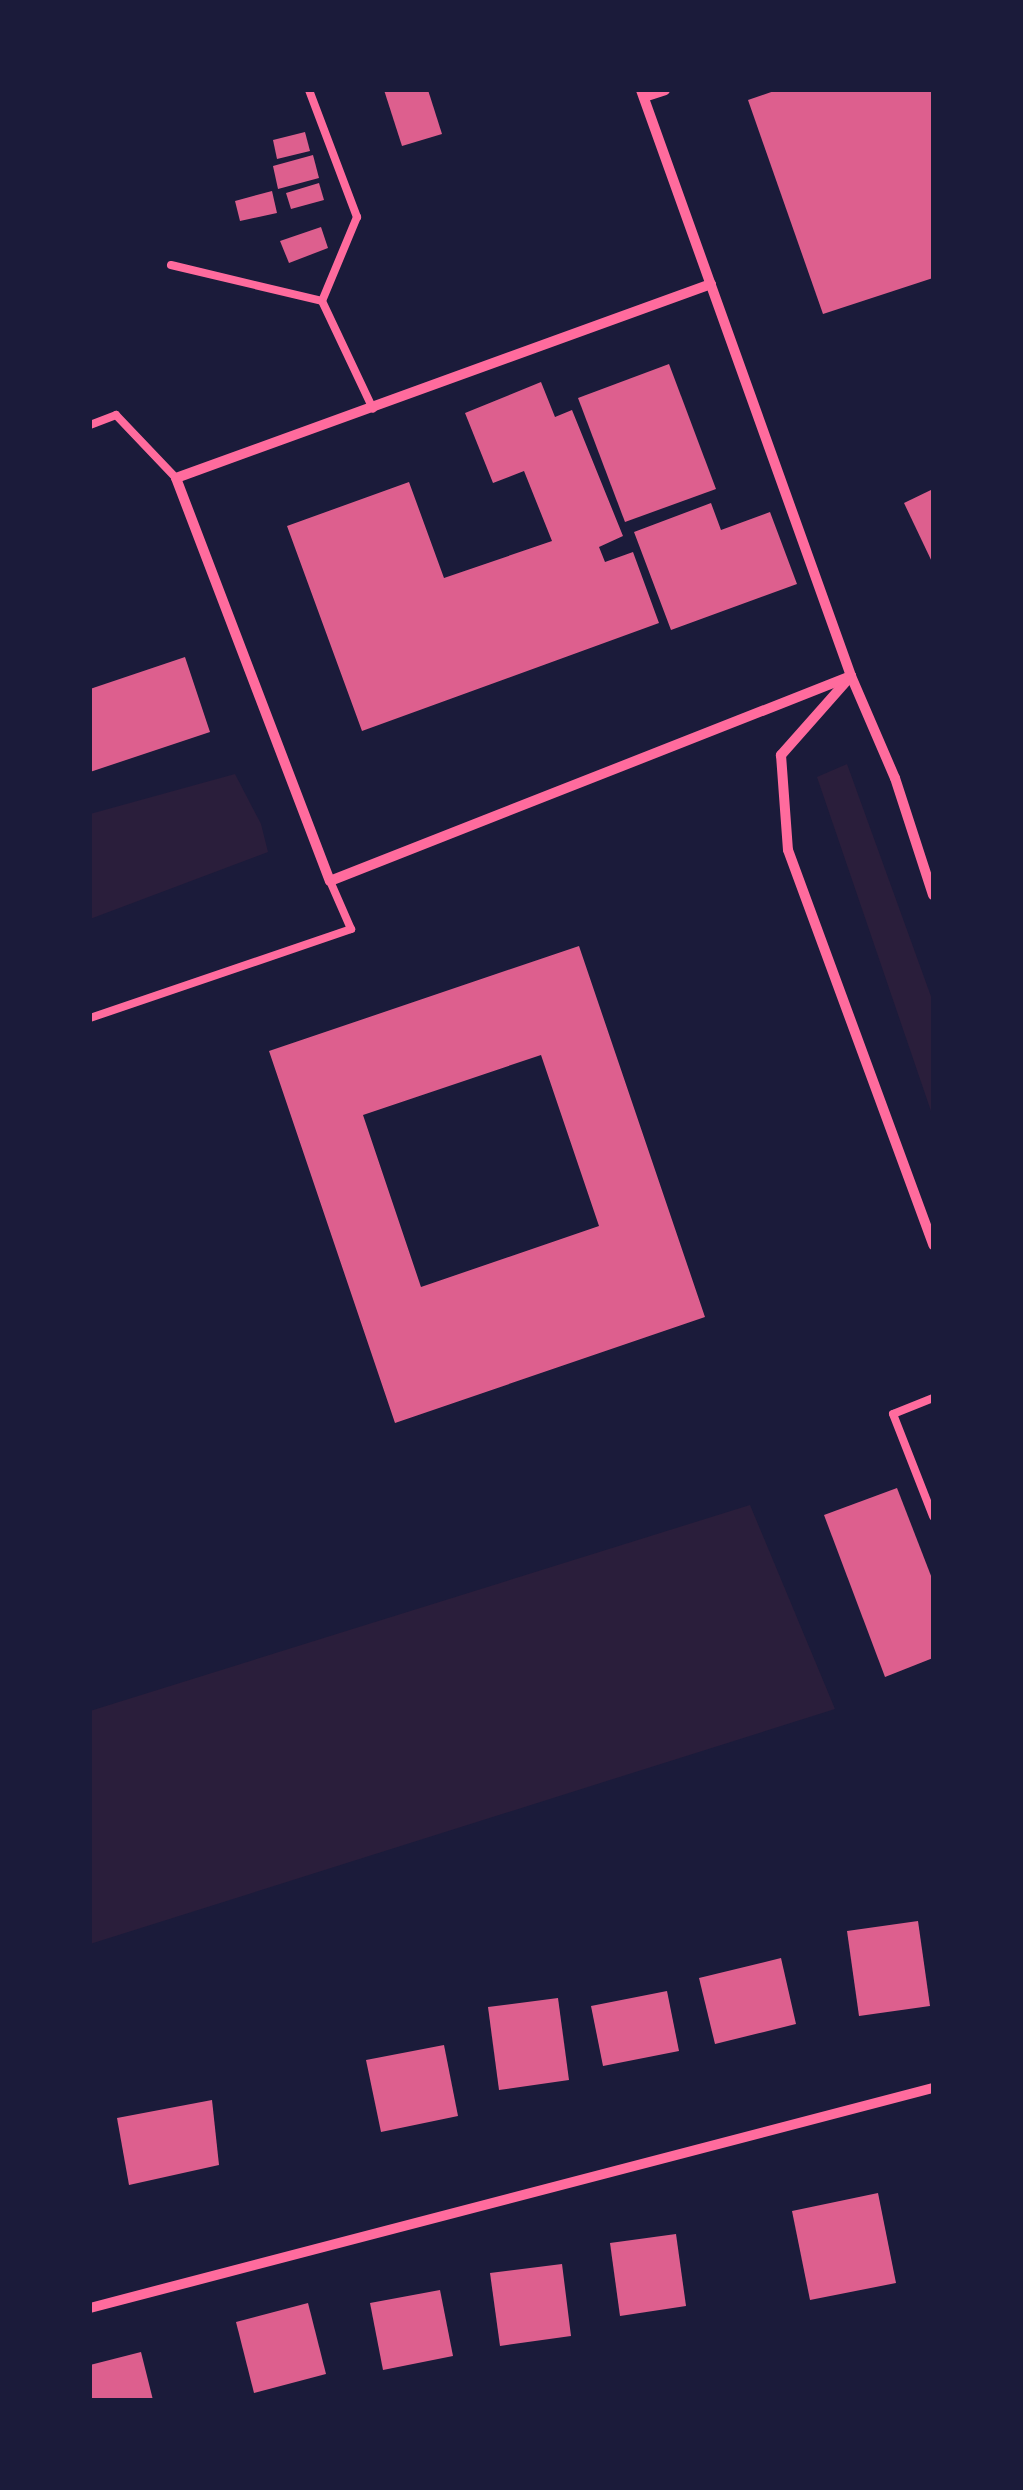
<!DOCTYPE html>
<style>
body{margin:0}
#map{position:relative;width:1023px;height:2490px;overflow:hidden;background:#1b1b3a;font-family:"DejaVu Sans",sans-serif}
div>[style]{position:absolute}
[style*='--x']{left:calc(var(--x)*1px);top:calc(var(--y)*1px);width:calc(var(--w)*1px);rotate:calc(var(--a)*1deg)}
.green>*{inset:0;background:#2a1e3b}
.building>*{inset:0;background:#dd5f8e}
.service>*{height:8px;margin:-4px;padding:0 4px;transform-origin:4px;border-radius:4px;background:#ff6b9d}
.minor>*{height:10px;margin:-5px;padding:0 5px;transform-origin:5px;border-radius:5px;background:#ff6b9d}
span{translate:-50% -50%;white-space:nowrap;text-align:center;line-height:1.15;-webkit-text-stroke:8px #1b1b3a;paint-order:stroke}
.frame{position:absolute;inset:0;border:92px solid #1b1b3a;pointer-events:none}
</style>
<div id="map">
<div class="green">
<div style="clip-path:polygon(847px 764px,933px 1002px,933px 1117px,817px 777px)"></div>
<div style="clip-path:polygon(235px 774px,261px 824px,268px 852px,90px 919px,90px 814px)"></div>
<div style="clip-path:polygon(750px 1505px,835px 1709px,90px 1944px,90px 1711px)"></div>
</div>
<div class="building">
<div style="clip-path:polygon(384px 90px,428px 90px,442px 134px,402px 146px)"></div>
<div style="clip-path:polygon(777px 90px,933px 90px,933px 278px,823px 314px,748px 100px)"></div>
<div style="clip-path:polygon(305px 132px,310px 151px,277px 159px,273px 140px)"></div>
<div style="clip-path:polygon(313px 155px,319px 178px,278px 189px,273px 166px)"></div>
<div style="clip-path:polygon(319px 183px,324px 200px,291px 209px,286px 193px)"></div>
<div style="clip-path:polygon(272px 191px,277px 213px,240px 221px,235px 201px)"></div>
<div style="clip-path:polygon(321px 227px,328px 248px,289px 263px,280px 241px)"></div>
<div style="clip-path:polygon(669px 364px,716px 489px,625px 522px,578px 398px)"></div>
<div style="clip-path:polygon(541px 382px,555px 417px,572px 410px,623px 536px,599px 547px,605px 562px,633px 552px,659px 623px,362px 731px,287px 526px,409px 482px,444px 578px,552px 541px,524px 471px,493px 483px,465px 413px)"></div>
<div style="clip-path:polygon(933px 489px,933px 564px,904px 503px)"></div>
<div style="clip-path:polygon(711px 503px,721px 530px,770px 512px,797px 584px,671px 630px,634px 532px)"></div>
<div style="clip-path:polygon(185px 657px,210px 732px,90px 772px,90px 689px)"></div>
<div style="clip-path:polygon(evenodd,579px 946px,705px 1317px,395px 1423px,269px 1051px,579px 946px,541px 1055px,599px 1226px,421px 1287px,363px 1115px,541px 1055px)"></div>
<div style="clip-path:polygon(897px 1488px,933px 1581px,933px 1658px,885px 1677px,824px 1515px)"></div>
<div style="clip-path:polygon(918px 1921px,930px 2006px,859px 2016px,847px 1931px)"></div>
<div style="clip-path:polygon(781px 1958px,796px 2024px,715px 2044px,699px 1978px)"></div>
<div style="clip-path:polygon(667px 1991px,679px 2051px,603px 2066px,591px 2006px)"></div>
<div style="clip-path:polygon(558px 1998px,569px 2080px,499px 2090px,488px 2007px)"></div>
<div style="clip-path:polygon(444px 2045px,458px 2116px,381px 2132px,366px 2060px)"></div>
<div style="clip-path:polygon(212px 2100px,219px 2165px,129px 2185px,117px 2118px)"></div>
<div style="clip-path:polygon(878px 2193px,896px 2283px,810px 2300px,792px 2211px)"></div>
<div style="clip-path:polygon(676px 2234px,686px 2306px,620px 2316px,610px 2243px)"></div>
<div style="clip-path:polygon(562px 2264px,571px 2336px,500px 2346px,490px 2273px)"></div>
<div style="clip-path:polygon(440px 2290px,453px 2356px,383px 2370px,370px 2303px)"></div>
<div style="clip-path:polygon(308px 2303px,326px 2374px,254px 2393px,236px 2322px)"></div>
<div style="clip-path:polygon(141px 2352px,153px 2400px,90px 2400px,90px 2365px)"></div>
</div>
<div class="service">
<div style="--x:309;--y:90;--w:136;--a:69.3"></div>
<div style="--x:357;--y:217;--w:91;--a:112.6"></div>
<div style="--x:171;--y:265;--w:155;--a:13.4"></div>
<div style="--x:322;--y:301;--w:119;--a:64.7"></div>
<div style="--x:90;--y:425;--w:28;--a:-21"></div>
<div style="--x:116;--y:415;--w:87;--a:46.4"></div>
<div style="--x:90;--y:1018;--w:276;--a:-18.8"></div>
<div style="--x:351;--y:929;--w:52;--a:-113.6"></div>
<div style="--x:933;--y:1398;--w:43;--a:158.2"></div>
<div style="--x:893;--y:1414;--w:110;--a:68.6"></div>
</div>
<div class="minor">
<div style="--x:641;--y:90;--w:622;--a:70.28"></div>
<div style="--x:851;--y:676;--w:106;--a:131.5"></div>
<div style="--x:781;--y:755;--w:95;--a:85.8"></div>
<div style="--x:788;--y:850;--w:421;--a:69.8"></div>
<div style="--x:644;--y:97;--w:22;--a:-18"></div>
<div style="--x:711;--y:284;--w:569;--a:160.07"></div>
<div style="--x:176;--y:478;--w:431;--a:69.1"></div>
<div style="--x:330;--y:881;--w:560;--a:-21.48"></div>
<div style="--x:851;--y:676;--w:111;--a:66.7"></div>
<div style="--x:895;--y:778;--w:123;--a:72"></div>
<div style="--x:90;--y:2308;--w:871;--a:-14.63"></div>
</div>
<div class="frame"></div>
</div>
